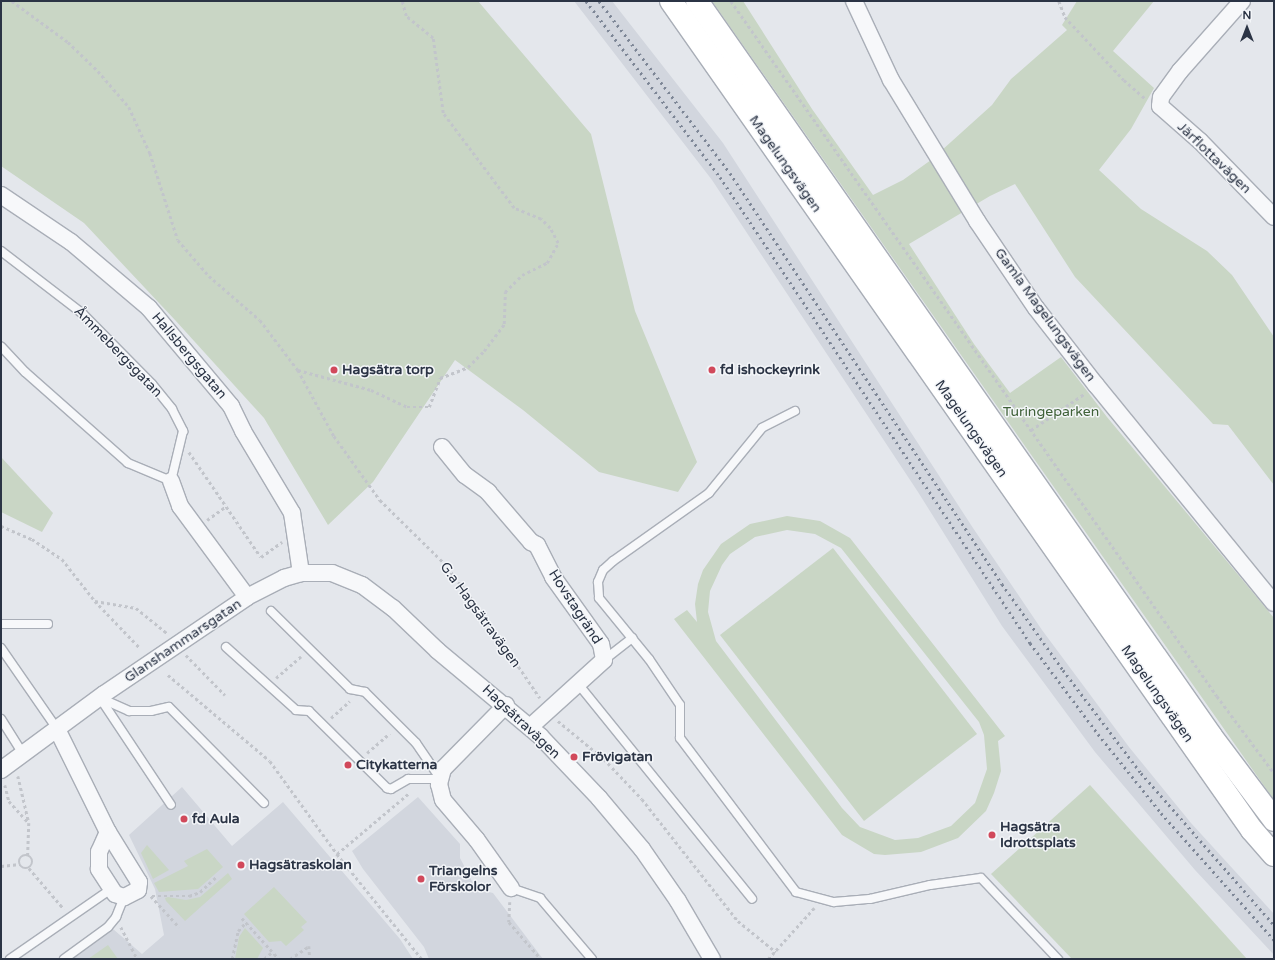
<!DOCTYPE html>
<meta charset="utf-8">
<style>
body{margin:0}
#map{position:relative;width:1275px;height:960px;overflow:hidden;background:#e4e7ec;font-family:"Varela Round",sans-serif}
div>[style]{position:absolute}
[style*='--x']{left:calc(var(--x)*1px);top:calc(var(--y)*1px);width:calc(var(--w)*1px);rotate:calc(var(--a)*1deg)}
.built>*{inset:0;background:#d2d6de}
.green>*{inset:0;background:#c9d6c5}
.path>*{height:2.5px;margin-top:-1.25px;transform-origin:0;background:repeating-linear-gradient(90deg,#c2c5cb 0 3px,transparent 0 6px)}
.path>.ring{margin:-1.25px;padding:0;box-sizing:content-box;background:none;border:2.5px solid #c2c5cb;border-radius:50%}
.roads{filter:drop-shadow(1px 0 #a9aeb7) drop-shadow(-1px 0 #a9aeb7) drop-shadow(0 1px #a9aeb7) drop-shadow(0 -1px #a9aeb7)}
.service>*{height:8px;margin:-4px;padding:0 4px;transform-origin:4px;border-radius:4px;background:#f7f8fa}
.minor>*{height:16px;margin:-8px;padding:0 8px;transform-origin:8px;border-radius:8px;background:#f7f8fa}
.secondary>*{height:22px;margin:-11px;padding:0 11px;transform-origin:11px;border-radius:11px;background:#fff}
.rail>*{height:3px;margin-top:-1.5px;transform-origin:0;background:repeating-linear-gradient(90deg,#7d8696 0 2px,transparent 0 6px)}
.dots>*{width:11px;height:11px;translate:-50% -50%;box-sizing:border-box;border:2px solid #f4f6f9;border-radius:50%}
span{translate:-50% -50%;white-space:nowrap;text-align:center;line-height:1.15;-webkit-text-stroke:3px #f4f6f9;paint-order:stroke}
.street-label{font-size:14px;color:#2b3445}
.poi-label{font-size:14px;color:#2b3445;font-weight:700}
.left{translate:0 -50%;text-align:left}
.park-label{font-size:14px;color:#3f6138}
.frame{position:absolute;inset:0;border:2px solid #2b3445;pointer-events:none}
.north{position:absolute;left:1227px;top:8px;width:40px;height:40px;-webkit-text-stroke:3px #f4f6f9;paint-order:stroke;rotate:0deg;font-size:11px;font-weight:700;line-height:16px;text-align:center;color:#2b3445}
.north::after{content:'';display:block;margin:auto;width:14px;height:18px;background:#2b3445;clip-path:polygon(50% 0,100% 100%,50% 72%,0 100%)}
</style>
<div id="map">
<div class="built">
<div style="clip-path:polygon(574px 1px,612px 1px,723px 143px,973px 528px,1042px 630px,1129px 747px,1191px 823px,1274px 914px,1274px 955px,1195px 870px,1095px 752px,1002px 626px,918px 492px,712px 180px)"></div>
<div style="clip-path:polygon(182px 787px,232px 846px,283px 802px,400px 939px,413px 959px,72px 959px,113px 929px,142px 954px,164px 935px,155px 889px,129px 835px)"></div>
<div style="clip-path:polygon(418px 797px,460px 844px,460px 858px,476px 889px,493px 893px,543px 959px,429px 959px,424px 947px,363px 869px,352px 851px)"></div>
</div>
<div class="green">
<div style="clip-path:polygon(1px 1px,478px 1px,591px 134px,635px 311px,697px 462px,678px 492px,599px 472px,523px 410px,455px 360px,373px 482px,328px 525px,264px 418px,175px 320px,84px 223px,1px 166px)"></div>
<div style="clip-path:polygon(712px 1px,743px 1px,812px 109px,873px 195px,903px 180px,931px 160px,992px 105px,1011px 79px,1067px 30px,1062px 25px,1077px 1px,1154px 1px,1113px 51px,1154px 88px,1131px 129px,1099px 170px,1141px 209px,1207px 251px,1232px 275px,1274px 337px,1274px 485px,1228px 425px,1213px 424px,1075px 277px,1015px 184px,990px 196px,909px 244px,974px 344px,1010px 393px,1061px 357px,1107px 417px,1274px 618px,1274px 800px)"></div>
<div style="clip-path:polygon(1px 457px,53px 513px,42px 532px,1px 512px)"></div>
<div style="clip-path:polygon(evenodd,787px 516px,820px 521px,850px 538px,1005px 736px,998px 741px,1001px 771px,994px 793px,986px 811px,958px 838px,921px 852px,885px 855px,874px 854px,842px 835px,674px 619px,687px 610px,697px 622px,695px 604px,698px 584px,703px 570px,721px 544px,750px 524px,787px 516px,787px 530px,815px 534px,841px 548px,979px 722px,984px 735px,987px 769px,975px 803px,951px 826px,918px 838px,895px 840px,860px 827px,842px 808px,716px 641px,708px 612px,710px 591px,722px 565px,730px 554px,755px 537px,787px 530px)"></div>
<div style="clip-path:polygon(833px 548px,977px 734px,864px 821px,720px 635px)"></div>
<div style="clip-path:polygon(1090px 785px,1247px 959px,1072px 959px,991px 874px)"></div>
<div style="clip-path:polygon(147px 845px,169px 870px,153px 879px,141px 853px)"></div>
<div style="clip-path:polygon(207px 849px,223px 867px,198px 889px,159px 892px,154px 883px,188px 866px,184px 861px)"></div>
<div style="clip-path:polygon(228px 873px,232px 879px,185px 921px,166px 901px,165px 898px,168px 897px,186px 900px,200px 897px)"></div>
<div style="clip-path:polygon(274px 887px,307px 922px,301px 927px,304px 930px,286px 946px,281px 941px,269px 942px,244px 914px)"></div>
<div style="clip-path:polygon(245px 928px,263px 948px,257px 959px,235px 959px,239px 937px)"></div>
<div style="clip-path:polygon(108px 945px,118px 959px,88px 959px)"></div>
</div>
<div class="path">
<div style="--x:12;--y:1;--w:69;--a:36.2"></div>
<div style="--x:68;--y:42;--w:42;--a:44"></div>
<div style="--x:98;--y:71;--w:48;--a:49.3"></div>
<div style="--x:129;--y:107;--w:51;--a:65.5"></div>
<div style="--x:150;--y:153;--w:91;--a:72.2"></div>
<div style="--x:178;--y:240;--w:48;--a:49.3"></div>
<div style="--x:209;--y:276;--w:67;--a:40.8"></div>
<div style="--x:260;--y:320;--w:63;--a:52.8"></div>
<div style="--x:298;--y:370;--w:75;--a:61.4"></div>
<div style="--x:334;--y:436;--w:79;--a:54.3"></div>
<div style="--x:380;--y:500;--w:90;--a:44.5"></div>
<div style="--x:444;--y:563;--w:56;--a:52.3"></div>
<div style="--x:478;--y:607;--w:110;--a:55.7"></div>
<div style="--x:731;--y:1;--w:848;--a:55.04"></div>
<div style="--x:1217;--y:696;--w:96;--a:53.5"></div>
<div style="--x:1059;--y:1;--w:17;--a:69"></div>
<div style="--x:1065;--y:17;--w:86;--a:46.9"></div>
<div style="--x:1124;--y:80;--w:28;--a:41"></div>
<div style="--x:298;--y:370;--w:76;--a:15.3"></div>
<div style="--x:371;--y:390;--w:40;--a:25"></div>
<div style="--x:407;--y:407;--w:22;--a:0"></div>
<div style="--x:429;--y:407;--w:31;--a:-69"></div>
<div style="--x:440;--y:378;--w:30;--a:-21"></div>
<div style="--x:468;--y:367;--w:23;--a:-45"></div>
<div style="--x:484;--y:351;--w:34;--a:-53"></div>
<div style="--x:504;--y:324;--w:32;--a:-88"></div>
<div style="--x:505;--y:292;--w:24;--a:-45"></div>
<div style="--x:522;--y:275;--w:28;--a:-26"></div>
<div style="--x:547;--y:263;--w:23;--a:-61"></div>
<div style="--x:558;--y:243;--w:17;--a:-118"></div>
<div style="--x:550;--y:228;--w:13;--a:-135"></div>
<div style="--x:541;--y:219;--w:29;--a:-158"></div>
<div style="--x:514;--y:208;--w:119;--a:-126.8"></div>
<div style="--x:443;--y:113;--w:76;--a:-97.6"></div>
<div style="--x:433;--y:38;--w:35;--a:-141"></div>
<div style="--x:406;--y:16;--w:16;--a:-105"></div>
<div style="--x:1031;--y:430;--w:64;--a:-34.2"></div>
<div style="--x:189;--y:452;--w:127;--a:55.6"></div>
<div style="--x:261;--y:557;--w:26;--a:-36"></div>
<div style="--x:207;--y:520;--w:24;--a:-36"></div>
<div style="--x:1;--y:526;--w:34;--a:23"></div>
<div style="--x:32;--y:539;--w:36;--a:34"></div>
<div style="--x:62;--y:559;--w:53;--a:51.8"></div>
<div style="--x:95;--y:601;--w:65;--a:46.2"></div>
<div style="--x:95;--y:601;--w:42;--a:9.7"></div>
<div style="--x:136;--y:608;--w:40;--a:39"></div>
<div style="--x:186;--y:655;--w:56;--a:45.7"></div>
<div style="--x:168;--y:675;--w:133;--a:40.1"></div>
<div style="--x:270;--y:761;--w:115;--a:54.2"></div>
<div style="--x:337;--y:854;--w:135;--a:51"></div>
<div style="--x:276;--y:678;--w:33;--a:-41"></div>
<div style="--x:331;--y:718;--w:25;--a:-42"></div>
<div style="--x:558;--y:721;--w:60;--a:39.6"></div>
<div style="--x:604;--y:759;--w:55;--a:46.5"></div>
<div style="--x:642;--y:799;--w:155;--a:51.8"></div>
<div style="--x:738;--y:921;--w:49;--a:39.2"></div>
<div style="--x:367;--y:753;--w:30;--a:-41"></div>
<div style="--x:18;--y:776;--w:48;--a:76.8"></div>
<div style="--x:29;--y:823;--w:32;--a:92"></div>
<div style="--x:5;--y:785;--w:16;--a:76"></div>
<div style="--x:9;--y:801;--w:30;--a:48"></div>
<div style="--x:337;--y:854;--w:93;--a:-40.2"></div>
<div class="ring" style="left:19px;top:855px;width:11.5px;height:11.5px"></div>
<div style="--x:1;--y:866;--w:19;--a:-6"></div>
<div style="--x:29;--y:868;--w:54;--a:49.5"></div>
<div style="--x:151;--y:896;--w:42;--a:47.9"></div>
<div style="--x:152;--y:896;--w:37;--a:0"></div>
<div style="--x:189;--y:896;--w:12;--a:-20"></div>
<div style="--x:200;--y:892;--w:22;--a:-43"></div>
<div style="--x:510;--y:902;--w:20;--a:93"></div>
<div style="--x:509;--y:922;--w:49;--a:49.1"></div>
<div style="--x:242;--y:918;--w:55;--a:47.9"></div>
<div style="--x:121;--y:927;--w:36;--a:63"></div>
<div style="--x:232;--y:959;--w:29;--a:-78"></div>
<div style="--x:238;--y:931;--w:12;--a:-48"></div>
<div style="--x:264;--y:959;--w:11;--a:-41"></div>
<div style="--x:290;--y:959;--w:23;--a:-34"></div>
<div style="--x:309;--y:946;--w:13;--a:86"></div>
<div style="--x:768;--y:959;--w:69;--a:-48"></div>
</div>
<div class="roads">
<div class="service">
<div style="--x:1;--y:251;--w:103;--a:37.5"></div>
<div style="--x:83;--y:314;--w:98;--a:45.4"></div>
<div style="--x:152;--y:384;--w:32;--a:51"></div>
<div style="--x:172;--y:409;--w:25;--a:63"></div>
<div style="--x:183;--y:431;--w:51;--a:103.5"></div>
<div style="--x:171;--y:481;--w:47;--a:-157.3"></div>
<div style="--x:128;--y:463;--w:137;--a:-138.5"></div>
<div style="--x:25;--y:372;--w:35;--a:-133"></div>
<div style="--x:795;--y:411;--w:37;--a:153"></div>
<div style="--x:762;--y:428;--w:84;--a:129.2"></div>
<div style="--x:709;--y:493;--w:118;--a:144.7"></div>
<div style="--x:613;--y:561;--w:13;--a:138"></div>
<div style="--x:603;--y:570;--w:13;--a:113"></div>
<div style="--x:598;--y:582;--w:16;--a:86"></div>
<div style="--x:599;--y:598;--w:79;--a:50.7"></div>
<div style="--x:649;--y:659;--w:55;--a:56"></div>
<div style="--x:680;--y:705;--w:33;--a:90"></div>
<div style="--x:680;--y:738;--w:193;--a:53"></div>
<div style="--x:796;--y:892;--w:39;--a:15"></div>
<div style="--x:834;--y:902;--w:36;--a:-5"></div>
<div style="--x:870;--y:899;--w:62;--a:-13.1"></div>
<div style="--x:930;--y:885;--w:51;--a:-7.8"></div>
<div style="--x:981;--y:878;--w:112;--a:46.5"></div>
<div style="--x:271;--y:611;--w:111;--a:44.6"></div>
<div style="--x:350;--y:689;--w:15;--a:11"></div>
<div style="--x:365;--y:692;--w:72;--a:45"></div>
<div style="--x:416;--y:743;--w:42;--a:55.6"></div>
<div style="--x:1;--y:624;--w:47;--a:0"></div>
<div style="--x:226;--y:647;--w:94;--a:42"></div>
<div style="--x:296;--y:710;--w:13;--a:4"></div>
<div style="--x:309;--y:711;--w:110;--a:44.6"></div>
<div style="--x:387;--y:788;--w:4;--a:14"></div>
<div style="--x:391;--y:789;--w:20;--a:-30"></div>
<div style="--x:408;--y:779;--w:32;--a:0"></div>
<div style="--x:1;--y:648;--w:98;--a:55.3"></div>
<div style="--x:604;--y:660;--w:36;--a:-38"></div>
<div style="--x:579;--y:685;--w:275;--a:51"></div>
<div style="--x:100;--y:698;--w:32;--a:24"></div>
<div style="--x:129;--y:711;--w:22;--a:0"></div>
<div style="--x:151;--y:711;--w:18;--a:-13"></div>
<div style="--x:169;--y:707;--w:135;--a:45.3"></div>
<div style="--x:100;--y:698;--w:128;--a:56.4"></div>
<div style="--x:1;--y:719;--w:41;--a:57.8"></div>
<div style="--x:511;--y:888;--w:31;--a:19"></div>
<div style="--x:540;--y:898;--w:80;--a:49.6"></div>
<div style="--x:10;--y:959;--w:123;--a:-34.7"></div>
<div style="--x:64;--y:959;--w:54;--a:-36"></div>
<div style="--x:108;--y:927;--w:13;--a:-51"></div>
<div style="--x:116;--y:917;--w:22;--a:-68"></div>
</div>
<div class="minor">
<div style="--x:854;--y:1;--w:87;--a:64.9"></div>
<div style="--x:891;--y:80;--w:165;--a:58.6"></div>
<div style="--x:977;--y:221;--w:105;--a:55.9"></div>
<div style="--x:1036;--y:308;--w:98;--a:52.1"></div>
<div style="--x:1096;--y:385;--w:281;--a:50.8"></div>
<div style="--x:1242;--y:1;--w:94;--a:131.5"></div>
<div style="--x:1180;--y:71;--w:32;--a:126"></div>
<div style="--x:1161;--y:97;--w:9;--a:96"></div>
<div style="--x:1160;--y:106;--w:53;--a:41.2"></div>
<div style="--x:1200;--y:141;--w:106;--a:45.8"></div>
<div style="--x:1;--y:195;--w:84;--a:33.9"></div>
<div style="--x:71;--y:242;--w:102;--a:40.2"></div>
<div style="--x:149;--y:308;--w:128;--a:50.1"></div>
<div style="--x:231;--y:406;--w:28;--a:64"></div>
<div style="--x:243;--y:431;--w:96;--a:59.1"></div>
<div style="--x:292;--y:513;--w:61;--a:81.5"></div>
<div style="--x:442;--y:447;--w:36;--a:51"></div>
<div style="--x:465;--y:475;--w:29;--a:36"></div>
<div style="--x:488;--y:492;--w:66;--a:49.3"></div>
<div style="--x:531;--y:542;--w:7;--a:27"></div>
<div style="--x:537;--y:545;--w:36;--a:63"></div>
<div style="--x:553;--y:577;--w:82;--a:54.4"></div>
<div style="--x:601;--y:644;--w:16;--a:79"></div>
<div style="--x:604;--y:660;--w:100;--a:137.8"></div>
<div style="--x:171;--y:481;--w:27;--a:70"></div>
<div style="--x:180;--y:506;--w:113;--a:53.6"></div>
<div style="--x:506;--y:705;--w:90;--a:134.5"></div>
<div style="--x:443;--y:769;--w:16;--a:105"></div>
<div style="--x:439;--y:784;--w:16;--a:76"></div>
<div style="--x:443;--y:800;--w:52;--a:49.6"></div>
<div style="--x:477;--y:840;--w:59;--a:54.7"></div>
<div style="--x:57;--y:729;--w:115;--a:63.7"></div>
<div style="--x:108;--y:832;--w:59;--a:58.2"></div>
<div style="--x:139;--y:882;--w:8;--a:97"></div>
<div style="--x:138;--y:890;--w:16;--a:153"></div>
<div style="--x:124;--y:897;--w:9;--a:-162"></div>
<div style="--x:115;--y:894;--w:30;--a:-123"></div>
<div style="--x:99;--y:869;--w:17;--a:-90"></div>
<div style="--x:99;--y:852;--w:22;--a:-66"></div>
<div style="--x:1;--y:770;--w:128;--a:-36.4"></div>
<div style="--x:104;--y:694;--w:173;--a:-34.1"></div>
<div style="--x:247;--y:597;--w:42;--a:-27.2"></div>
<div style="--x:284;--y:578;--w:18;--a:-16"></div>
<div style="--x:301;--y:573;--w:31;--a:0"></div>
<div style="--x:332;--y:573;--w:32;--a:22"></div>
<div style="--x:362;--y:585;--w:39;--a:37"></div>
<div style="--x:393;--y:608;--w:62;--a:43.7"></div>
<div style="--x:438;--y:651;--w:133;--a:39.8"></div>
<div style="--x:540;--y:736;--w:86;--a:46.4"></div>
<div style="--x:599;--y:798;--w:67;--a:49.9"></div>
<div style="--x:642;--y:849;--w:63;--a:55.3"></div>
<div style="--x:678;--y:901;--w:67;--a:59.6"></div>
</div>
<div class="secondary">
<div style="--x:671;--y:1;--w:1012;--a:54.98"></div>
<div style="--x:1252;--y:830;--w:33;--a:49"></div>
<div style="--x:697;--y:1;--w:897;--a:55.03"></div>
<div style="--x:1211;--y:736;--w:105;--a:53.1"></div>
</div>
</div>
<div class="rail">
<div style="--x:586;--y:1;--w:221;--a:52.7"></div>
<div style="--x:720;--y:177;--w:560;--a:56.37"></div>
<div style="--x:1030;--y:643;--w:114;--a:53.2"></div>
<div style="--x:1098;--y:734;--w:101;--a:51.4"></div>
<div style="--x:1161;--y:813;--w:170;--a:48.3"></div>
<div style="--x:599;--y:1;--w:216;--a:52.7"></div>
<div style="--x:730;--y:173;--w:493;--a:56.5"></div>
<div style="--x:1002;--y:584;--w:105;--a:54.7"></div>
<div style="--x:1063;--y:670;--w:129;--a:52.9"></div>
<div style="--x:1141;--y:773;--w:202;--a:48.8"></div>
</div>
<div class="dots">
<div style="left:334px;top:370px;background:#d1495b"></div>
<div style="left:712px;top:370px;background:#d1495b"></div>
<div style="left:574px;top:757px;background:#d1495b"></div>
<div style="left:348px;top:765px;background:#d1495b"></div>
<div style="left:184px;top:819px;background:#d1495b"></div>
<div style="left:992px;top:835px;background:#d1495b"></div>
<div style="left:241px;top:865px;background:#d1495b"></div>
<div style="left:421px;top:879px;background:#d1495b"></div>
</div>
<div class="street-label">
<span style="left:1214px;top:158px;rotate:44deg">Järflottavägen</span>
<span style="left:785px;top:164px;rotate:55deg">Magelungsvägen</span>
<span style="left:1045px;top:315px;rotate:54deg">Gamla Magelungsvägen</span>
<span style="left:118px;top:352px;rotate:46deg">Åmmebergsgatan</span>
<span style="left:189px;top:356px;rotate:50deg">Hallsbergsgatan</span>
<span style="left:971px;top:429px;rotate:55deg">Magelungsvägen</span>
<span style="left:575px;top:607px;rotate:57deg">Hovstagränd</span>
<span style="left:480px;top:615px;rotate:54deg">G.a Hagsätravägen</span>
<span style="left:183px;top:641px;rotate:-34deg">Glanshammarsgatan</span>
<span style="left:1157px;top:694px;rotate:55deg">Magelungsvägen</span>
<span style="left:521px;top:722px;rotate:43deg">Hagsätravägen</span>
</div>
<div class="poi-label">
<span class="left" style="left:342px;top:370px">Hagsätra torp</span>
<span class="left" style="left:720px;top:370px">fd ishockeyrink</span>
<span class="left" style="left:582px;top:757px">Frövigatan</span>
<span class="left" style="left:356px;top:765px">Citykatterna</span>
<span class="left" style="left:192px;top:819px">fd Aula</span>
<span class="left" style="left:1000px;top:835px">Hagsätra<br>Idrottsplats</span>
<span class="left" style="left:249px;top:865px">Hagsätraskolan</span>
<span class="left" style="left:429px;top:879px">Triangelns<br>Förskolor</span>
</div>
<div class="park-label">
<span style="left:1051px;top:412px">Turingeparken</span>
</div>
<div class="frame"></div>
<div class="north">N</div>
</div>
